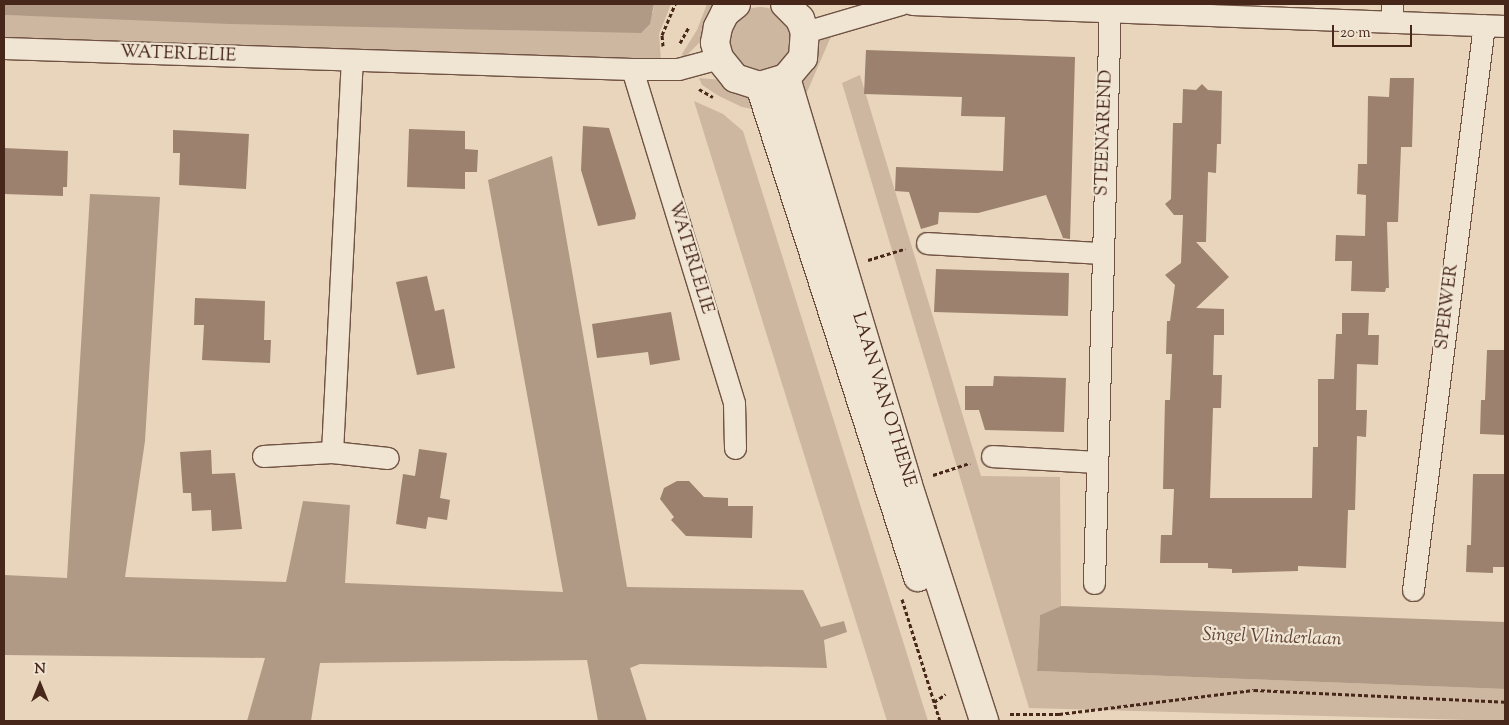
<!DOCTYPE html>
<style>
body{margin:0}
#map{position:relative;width:1509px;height:725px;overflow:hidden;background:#e8d5bc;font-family:"Sorts Mill Goudy",serif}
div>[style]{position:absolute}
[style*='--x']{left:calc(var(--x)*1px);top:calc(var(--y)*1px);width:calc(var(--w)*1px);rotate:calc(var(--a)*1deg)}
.green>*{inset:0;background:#cdb7a0}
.round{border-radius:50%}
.water>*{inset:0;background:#b19a85}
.building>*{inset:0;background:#9b816e}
.path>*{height:3px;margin-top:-1.5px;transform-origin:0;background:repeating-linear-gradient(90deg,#47271a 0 4px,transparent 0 6.5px)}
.roads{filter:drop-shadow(1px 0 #6f5242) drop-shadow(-1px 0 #6f5242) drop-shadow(0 1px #6f5242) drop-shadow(0 -1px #6f5242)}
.street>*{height:21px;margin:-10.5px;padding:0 10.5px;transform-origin:10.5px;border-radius:10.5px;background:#f0e4d3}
.secondary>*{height:28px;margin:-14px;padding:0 14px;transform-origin:14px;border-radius:14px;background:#f0e4d3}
span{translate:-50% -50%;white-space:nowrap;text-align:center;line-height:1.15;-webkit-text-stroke:4.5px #f0e4d3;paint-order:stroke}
.street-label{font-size:18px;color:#47271a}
.water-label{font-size:19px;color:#624435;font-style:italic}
.frame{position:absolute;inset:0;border:5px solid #47271a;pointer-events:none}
.north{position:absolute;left:15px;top:660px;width:50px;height:50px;-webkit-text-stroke:4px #f0e4d3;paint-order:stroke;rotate:0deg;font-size:14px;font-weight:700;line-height:20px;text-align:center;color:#47271a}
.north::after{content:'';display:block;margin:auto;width:18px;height:22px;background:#47271a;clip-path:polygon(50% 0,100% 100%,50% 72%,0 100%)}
.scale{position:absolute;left:1332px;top:25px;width:80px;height:22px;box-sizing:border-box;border:2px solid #47271a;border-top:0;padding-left:6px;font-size:15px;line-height:18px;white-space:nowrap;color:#47271a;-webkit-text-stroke:4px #f0e4d3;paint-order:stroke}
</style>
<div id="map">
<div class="green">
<div style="clip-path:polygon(654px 4px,671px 4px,659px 34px,661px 60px,4px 38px,4px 15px,416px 28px,653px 13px)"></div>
<div style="clip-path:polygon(707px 4px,718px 4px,706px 36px,683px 59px,682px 54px,697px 30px)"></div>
<div class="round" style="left:727px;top:7px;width:66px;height:66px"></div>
<div style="clip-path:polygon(832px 34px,804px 99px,796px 78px,810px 46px)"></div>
<div style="clip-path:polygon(860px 75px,981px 476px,1060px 477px,1061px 606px,1040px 615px,1037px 671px,1505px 689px,1505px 721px,1029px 708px,842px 83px)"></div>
<div style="clip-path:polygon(699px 78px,722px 80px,744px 93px,758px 110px,742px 107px,719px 96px,702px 85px)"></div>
<div style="clip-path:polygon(694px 101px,723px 114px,743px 131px,928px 721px,887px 721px)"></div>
</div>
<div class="water">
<div style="clip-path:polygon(4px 4px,654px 4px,650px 24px,641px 33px,230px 24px,4px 15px)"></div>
<div style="clip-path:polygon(552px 156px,627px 587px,803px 590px,821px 627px,844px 621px,847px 632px,824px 640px,827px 668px,640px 664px,630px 668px,647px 721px,598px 721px,587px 660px,320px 663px,311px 721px,247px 721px,265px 658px,4px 655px,4px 575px,67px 578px,90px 194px,160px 197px,145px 441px,125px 577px,286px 582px,303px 501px,350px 505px,345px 583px,563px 592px,488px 180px)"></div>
<div style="clip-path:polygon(1061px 606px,1505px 622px,1505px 689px,1037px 671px,1040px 615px)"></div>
</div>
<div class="building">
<div style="clip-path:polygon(866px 50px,1075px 57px,1070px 239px,1063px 238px,1046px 195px,978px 213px,939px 212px,938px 224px,921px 229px,909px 192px,895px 191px,896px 167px,1003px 171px,1005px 117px,961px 116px,962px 97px,864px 94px)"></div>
<div style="clip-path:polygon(1390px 78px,1414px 78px,1412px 147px,1401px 147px,1398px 222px,1387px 222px,1389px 288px,1386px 288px,1385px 292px,1351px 291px,1352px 261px,1335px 261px,1336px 235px,1365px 236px,1366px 195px,1357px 194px,1358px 164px,1367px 164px,1368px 96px,1389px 97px)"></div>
<div style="clip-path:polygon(1202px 84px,1208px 90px,1222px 91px,1221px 144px,1217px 144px,1216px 173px,1208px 172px,1206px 242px,1196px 242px,1229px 277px,1196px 308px,1224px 309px,1224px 335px,1214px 335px,1213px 375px,1222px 375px,1221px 408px,1213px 408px,1210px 498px,1312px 498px,1313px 447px,1318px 447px,1318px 379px,1334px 379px,1336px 334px,1342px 334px,1342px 313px,1369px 313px,1368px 335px,1379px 335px,1378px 365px,1357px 364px,1356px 410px,1367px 410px,1366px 437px,1357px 436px,1355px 510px,1348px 510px,1346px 568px,1298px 566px,1298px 571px,1232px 573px,1232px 569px,1208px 568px,1208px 563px,1160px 563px,1161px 535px,1172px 535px,1174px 489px,1163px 489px,1165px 400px,1170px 400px,1172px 354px,1166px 354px,1167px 321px,1170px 321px,1175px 285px,1165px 275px,1181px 263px,1183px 215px,1174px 215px,1165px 204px,1171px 199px,1173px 123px,1182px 123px,1183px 89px,1196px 90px)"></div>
<div style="clip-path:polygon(583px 126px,609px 128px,636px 214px,635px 219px,598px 226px,581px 170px)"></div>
<div style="clip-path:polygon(409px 129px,465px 131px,465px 149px,478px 150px,477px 172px,465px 172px,465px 189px,407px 187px)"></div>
<div style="clip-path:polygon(173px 130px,249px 134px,246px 189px,179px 185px,180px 153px,173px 153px)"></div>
<div style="clip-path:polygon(4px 148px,68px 151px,67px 187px,63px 187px,63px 196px,4px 194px)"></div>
<div style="clip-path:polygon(936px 269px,1069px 273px,1068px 316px,934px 312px)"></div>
<div style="clip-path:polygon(427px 276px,435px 311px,444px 309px,455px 368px,417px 375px,396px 282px)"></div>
<div style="clip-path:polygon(195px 298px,265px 301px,264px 340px,271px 340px,270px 363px,202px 360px,204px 325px,194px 325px)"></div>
<div style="clip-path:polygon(671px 312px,680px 360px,650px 365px,648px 352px,597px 358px,592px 324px)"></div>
<div style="clip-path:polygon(1487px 350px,1505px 350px,1505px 435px,1480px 434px,1481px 400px,1485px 400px)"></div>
<div style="clip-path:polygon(994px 376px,1066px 378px,1064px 432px,985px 430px,979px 410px,965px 410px,965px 386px,993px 386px)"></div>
<div style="clip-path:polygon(419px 449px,447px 453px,440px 498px,450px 500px,447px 520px,428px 517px,426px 529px,396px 524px,403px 474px,415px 476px)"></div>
<div style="clip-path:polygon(211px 450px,212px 474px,235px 473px,242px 529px,212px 531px,211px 510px,192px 511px,191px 493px,183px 493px,180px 452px)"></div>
<div style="clip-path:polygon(1473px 474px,1505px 474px,1505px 567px,1493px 567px,1493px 573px,1466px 572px,1467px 545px,1471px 545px)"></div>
<div style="clip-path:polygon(677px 481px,689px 481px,704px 497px,728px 498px,728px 506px,753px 506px,752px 538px,686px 536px,671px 520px,674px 517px,660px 499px,664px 488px)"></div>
</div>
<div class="path">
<div style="--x:680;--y:43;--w:18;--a:-61"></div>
<div style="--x:663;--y:46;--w:11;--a:-95"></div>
<div style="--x:662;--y:35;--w:34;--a:-67"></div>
<div style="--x:699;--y:89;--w:16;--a:30"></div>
<div style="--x:868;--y:260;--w:39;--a:-17"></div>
<div style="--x:933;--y:475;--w:39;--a:-18"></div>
<div style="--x:902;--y:599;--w:128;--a:72.7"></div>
<div style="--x:934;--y:702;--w:14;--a:-34"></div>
<div style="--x:1010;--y:714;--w:49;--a:0"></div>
<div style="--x:1059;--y:714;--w:196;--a:-7"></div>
<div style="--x:1254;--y:690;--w:251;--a:2.7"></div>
</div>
<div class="roads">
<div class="street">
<div style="--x:912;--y:4;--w:593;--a:2.12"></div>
<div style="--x:1392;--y:4;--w:18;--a:90"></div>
<div style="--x:805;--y:32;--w:100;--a:-16.3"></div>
<div style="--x:4;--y:48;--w:628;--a:1.92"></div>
<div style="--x:632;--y:69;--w:46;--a:0"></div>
<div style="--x:678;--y:69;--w:42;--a:-15"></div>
<div style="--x:632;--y:69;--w:349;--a:73"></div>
<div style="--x:734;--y:403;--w:45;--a:88.7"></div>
<div style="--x:927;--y:243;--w:174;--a:3.3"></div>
<div style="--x:332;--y:452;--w:391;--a:-87.1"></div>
<div style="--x:263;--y:456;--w:69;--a:-3.3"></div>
<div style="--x:332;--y:452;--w:56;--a:6.1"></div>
<div style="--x:992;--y:456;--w:104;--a:3.3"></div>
<div style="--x:1094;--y:583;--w:579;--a:-88.42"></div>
<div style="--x:1413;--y:590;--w:569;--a:-82.84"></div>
</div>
<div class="secondary">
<div style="--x:736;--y:4;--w:14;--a:141"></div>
<div style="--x:725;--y:13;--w:16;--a:117"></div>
<div style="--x:718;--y:27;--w:16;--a:101"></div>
<div style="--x:715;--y:43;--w:16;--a:75"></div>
<div style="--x:719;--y:58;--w:26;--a:51"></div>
<div style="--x:735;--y:78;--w:26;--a:18"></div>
<div style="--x:760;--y:86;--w:27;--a:-17"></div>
<div style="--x:786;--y:78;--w:26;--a:-50"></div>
<div style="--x:803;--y:58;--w:26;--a:-86"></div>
<div style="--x:805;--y:32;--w:14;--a:-111"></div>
<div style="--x:800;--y:19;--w:21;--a:-135"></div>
<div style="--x:786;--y:78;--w:422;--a:73.3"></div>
<div style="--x:907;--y:482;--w:251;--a:72.1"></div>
<div style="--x:760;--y:86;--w:516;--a:72.16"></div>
</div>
</div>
<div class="street-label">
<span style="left:178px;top:55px;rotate:2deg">WATERLELIE</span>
<span style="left:1105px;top:133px;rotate:-88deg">STEENAREND</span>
<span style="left:690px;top:258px;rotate:73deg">WATERLELIE</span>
<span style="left:1448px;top:307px;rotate:-83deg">SPERWER</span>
<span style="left:883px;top:400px;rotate:73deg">LAAN VAN OTHENE</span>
</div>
<div class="water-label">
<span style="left:1272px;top:638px;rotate:2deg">Singel Vlinderlaan</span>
</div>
<div class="frame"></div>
<div class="north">N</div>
<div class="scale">20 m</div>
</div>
